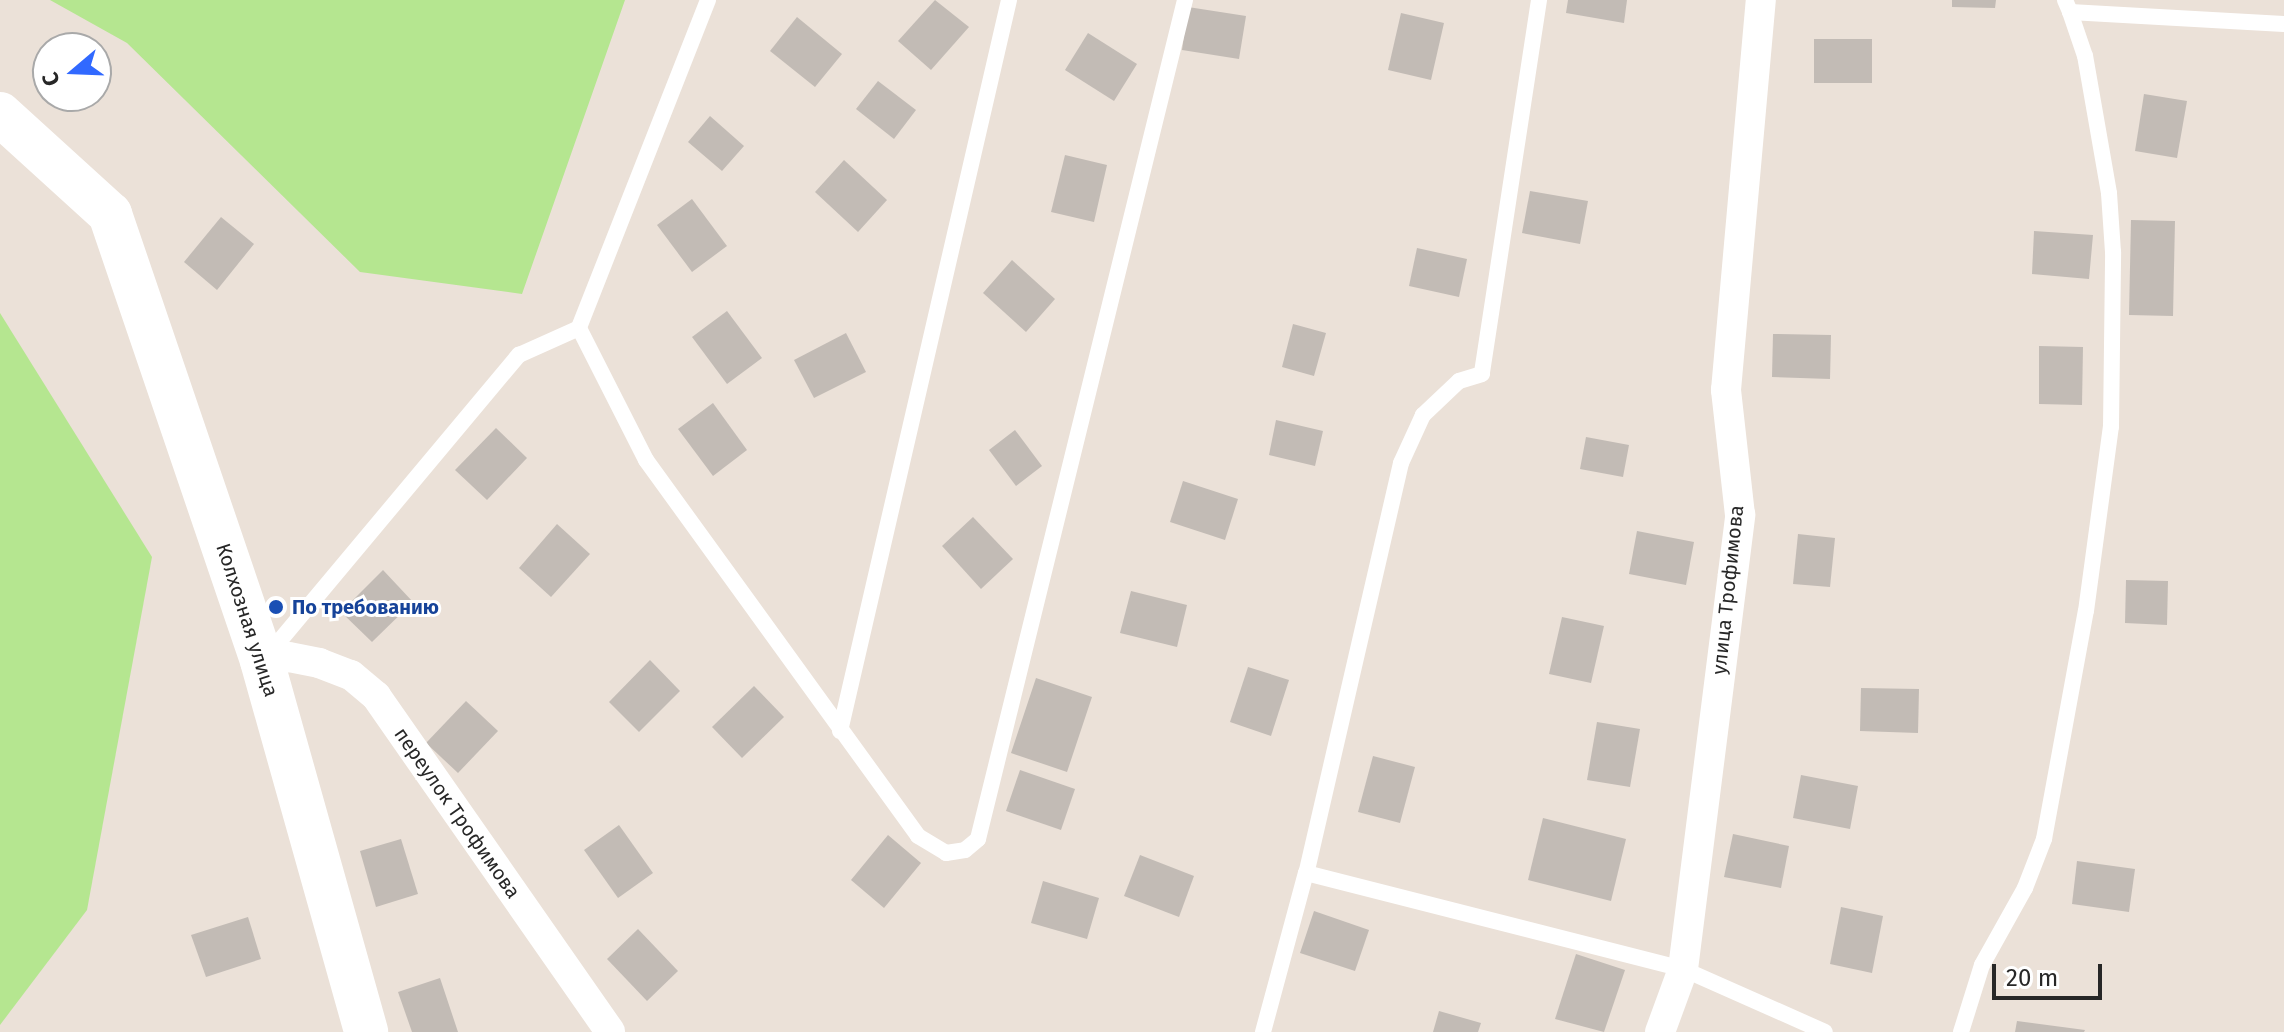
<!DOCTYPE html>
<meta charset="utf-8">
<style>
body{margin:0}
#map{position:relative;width:2284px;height:1032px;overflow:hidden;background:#ebe1d8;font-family:"Fira Sans",sans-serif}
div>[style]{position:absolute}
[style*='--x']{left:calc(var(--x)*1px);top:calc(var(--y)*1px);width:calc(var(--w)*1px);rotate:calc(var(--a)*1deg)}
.green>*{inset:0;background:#b5e690}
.building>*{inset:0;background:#c2bbb5}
.lane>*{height:16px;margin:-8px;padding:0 8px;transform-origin:8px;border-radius:8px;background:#fff}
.street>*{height:30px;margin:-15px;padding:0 15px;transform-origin:15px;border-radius:15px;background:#fff}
.secondary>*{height:44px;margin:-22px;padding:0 22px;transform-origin:22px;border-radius:22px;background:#fff}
.dots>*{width:22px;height:22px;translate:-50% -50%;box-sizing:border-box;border:4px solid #fff;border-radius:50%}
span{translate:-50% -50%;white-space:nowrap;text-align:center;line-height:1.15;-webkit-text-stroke:6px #fff;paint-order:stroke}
.street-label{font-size:20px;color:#272727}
.transit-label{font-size:20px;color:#164399;font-weight:700}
.left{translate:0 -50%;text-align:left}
.north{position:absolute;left:32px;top:32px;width:80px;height:80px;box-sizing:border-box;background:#fff;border:2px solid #a9a9a9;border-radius:50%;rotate:251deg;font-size:22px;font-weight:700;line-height:32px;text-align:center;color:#272727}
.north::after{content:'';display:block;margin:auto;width:28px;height:36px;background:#3169ff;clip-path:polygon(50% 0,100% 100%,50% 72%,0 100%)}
.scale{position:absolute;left:1992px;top:964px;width:110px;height:36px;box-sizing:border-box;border:4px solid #272727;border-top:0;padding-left:10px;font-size:24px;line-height:28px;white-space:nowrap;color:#272727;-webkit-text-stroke:6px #fff;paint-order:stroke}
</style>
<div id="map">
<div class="green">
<div style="clip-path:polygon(50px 0,625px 0,522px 294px,360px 272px,127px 43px)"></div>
<div style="clip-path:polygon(0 313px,152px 557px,87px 910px,0 1025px)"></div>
</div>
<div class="building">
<div style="clip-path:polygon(935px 0,969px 27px,931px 70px,898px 41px)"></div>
<div style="clip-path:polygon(1568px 0,1627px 0,1624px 23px,1566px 13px)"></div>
<div style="clip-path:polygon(1952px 0,1996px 0,1995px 8px,1952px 7px)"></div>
<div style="clip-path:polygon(1188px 7px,1246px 16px,1239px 59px,1182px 50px)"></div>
<div style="clip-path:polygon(1401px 13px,1444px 23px,1431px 80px,1388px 70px)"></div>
<div style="clip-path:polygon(797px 17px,842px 54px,815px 87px,770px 51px)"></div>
<div style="clip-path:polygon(1088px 33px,1137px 64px,1114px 101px,1065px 70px)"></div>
<div style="clip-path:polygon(1814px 39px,1872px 39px,1872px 83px,1814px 83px)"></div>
<div style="clip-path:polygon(878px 81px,916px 110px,894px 139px,856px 109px)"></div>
<div style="clip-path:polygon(2144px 94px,2187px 101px,2177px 158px,2135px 151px)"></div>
<div style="clip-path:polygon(710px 116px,744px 146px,722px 171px,688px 142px)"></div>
<div style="clip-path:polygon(1065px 155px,1107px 165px,1094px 222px,1051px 212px)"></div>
<div style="clip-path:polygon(844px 160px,887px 200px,858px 232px,815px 192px)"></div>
<div style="clip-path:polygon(1530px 191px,1588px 201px,1580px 244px,1522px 233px)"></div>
<div style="clip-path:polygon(692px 199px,727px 246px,692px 272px,657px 225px)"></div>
<div style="clip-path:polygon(221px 217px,254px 244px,217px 290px,184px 262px)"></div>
<div style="clip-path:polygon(2131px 220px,2175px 221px,2173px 316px,2129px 315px)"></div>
<div style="clip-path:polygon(2034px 231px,2093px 235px,2089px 279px,2032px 274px)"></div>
<div style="clip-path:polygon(1417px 248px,1467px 259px,1459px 297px,1409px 286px)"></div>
<div style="clip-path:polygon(1012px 260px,1055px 299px,1026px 332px,983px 293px)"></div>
<div style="clip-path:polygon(727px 311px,762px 358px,727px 384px,692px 337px)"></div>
<div style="clip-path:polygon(1293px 324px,1326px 333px,1314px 376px,1282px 367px)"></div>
<div style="clip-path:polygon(846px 333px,866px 372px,814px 398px,794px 360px)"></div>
<div style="clip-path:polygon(1773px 334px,1831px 335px,1830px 379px,1772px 377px)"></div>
<div style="clip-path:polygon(2039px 346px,2083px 347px,2082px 405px,2039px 404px)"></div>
<div style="clip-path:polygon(713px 403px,747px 450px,713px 476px,678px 429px)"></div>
<div style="clip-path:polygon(1276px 420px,1323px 431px,1315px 466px,1269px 455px)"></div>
<div style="clip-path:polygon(496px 428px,527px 458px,487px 500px,455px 470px)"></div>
<div style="clip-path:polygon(1015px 430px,1042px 466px,1016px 486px,989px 450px)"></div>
<div style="clip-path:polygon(1586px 437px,1629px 445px,1623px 477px,1580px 469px)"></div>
<div style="clip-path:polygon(1183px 481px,1238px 499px,1225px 540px,1170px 522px)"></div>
<div style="clip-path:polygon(973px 517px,1013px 559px,981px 589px,942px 546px)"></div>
<div style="clip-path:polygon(557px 524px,590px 554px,551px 597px,519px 568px)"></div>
<div style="clip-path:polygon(1637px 531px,1694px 542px,1686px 585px,1629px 574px)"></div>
<div style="clip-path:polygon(1798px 534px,1835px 538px,1830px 587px,1793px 584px)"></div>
<div style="clip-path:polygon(383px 570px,413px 602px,372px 642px,341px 612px)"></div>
<div style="clip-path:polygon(2126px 580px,2168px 581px,2167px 625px,2125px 623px)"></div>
<div style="clip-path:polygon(1131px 591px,1187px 605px,1177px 647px,1120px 633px)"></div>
<div style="clip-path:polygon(1562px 617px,1604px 626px,1591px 683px,1549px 674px)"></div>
<div style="clip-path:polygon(650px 660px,680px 691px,639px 732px,609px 702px)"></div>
<div style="clip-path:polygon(1248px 667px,1289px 680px,1271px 736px,1230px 722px)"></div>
<div style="clip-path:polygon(1036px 678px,1092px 697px,1067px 772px,1011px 753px)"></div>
<div style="clip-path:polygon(754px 686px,784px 717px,742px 758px,712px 727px)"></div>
<div style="clip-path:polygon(1861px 688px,1919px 689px,1918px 733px,1860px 731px)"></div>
<div style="clip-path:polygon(466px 701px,498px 731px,458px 773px,426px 743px)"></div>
<div style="clip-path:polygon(1597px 722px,1640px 729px,1630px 787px,1587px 780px)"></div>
<div style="clip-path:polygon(1373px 756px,1415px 767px,1400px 823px,1358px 812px)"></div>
<div style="clip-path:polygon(1020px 770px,1075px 789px,1061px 830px,1006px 811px)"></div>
<div style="clip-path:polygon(1801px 775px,1858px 786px,1850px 829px,1793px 818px)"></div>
<div style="clip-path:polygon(1543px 818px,1626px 839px,1611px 901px,1528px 880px)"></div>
<div style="clip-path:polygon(619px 825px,653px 873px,618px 898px,584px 850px)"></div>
<div style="clip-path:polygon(1733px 834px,1789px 846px,1781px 888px,1724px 877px)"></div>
<div style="clip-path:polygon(888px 835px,921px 863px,884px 908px,851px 880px)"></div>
<div style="clip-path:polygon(401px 839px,418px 894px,376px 907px,360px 851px)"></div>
<div style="clip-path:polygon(1140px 855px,1194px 876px,1179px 917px,1124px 896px)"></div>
<div style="clip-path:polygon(2077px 861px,2135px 869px,2129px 912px,2072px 904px)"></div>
<div style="clip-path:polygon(1043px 881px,1099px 898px,1087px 939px,1031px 923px)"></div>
<div style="clip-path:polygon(1841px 907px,1883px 916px,1872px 973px,1830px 964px)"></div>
<div style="clip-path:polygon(1314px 911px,1369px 930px,1355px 971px,1300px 953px)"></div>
<div style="clip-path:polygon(248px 917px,261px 959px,206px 977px,191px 935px)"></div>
<div style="clip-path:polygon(638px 929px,678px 971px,647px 1001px,607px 959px)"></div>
<div style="clip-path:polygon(1576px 954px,1625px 970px,1604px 1032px,1555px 1019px)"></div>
<div style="clip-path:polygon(440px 978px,458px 1032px,412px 1032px,398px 992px)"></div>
<div style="clip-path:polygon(1439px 1011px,1481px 1023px,1478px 1032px,1433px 1032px)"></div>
<div style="clip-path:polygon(2017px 1021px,2085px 1030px,2084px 1032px,2015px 1032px)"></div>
</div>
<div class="lane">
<div style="--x:708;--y:0;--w:352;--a:111.5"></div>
<div style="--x:579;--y:328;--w:148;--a:63.1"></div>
<div style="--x:646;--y:460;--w:464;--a:54.1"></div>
<div style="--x:918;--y:836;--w:33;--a:31"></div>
<div style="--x:946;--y:853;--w:19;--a:-9"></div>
<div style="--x:965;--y:850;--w:17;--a:-40"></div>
<div style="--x:978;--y:839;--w:864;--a:-76.14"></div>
<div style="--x:1539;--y:0;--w:378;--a:98.7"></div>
<div style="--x:1482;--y:374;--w:24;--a:163"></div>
<div style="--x:1459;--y:381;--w:50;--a:136.6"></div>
<div style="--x:1423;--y:415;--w:53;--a:114.6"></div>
<div style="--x:1401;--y:463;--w:421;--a:103"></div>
<div style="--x:1306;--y:873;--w:389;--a:14.3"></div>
<div style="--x:1683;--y:969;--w:155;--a:23.9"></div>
<div style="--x:2065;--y:0;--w:13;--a:67"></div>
<div style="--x:2070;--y:12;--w:214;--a:3.2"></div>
<div style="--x:267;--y:656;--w:393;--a:-50.1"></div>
<div style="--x:519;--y:355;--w:66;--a:-24.2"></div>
<div style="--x:840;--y:731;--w:750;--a:-76.98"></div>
<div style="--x:1263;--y:1032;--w:165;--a:-74.9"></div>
<div style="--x:1961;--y:1032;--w:70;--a:-72.6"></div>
<div style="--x:1982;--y:965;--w:88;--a:-60.8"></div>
<div style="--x:2025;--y:888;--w:53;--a:-68.8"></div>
<div style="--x:2044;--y:839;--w:232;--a:-79.6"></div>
<div style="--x:2086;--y:611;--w:186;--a:-82.3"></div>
<div style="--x:2111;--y:427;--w:175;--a:-89.3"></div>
<div style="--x:2113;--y:252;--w:59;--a:-93.9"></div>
<div style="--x:2109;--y:193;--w:139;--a:-99.9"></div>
<div style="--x:2085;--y:56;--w:46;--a:-108.8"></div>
</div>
<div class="street">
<div style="--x:262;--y:661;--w:27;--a:-8"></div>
<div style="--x:289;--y:657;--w:31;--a:11"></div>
<div style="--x:319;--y:663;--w:34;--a:21"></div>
<div style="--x:351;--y:675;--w:33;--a:40"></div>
<div style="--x:376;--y:696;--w:409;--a:55.1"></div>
<div style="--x:1660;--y:1032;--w:67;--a:-69.9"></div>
<div style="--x:1683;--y:969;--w:458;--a:-82.8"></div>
<div style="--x:1740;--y:515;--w:126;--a:-96.4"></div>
<div style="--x:1726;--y:390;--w:392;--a:-84.9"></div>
</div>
<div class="secondary">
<div style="--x:0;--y:114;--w:149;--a:42.3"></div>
<div style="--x:110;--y:214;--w:472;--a:71.2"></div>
<div style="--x:262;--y:661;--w:385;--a:74.3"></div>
</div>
<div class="dots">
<div style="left:276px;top:607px;background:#1a4fb4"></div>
</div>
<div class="street-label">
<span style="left:1728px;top:590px;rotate:-84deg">улица Трофимова</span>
<span style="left:247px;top:620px;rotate:72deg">Колхозная улица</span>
<span style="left:457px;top:813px;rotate:55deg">переулок Трофимова</span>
</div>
<div class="transit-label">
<span class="left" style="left:292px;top:607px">По требованию</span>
</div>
<div class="north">С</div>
<div class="scale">20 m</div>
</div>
